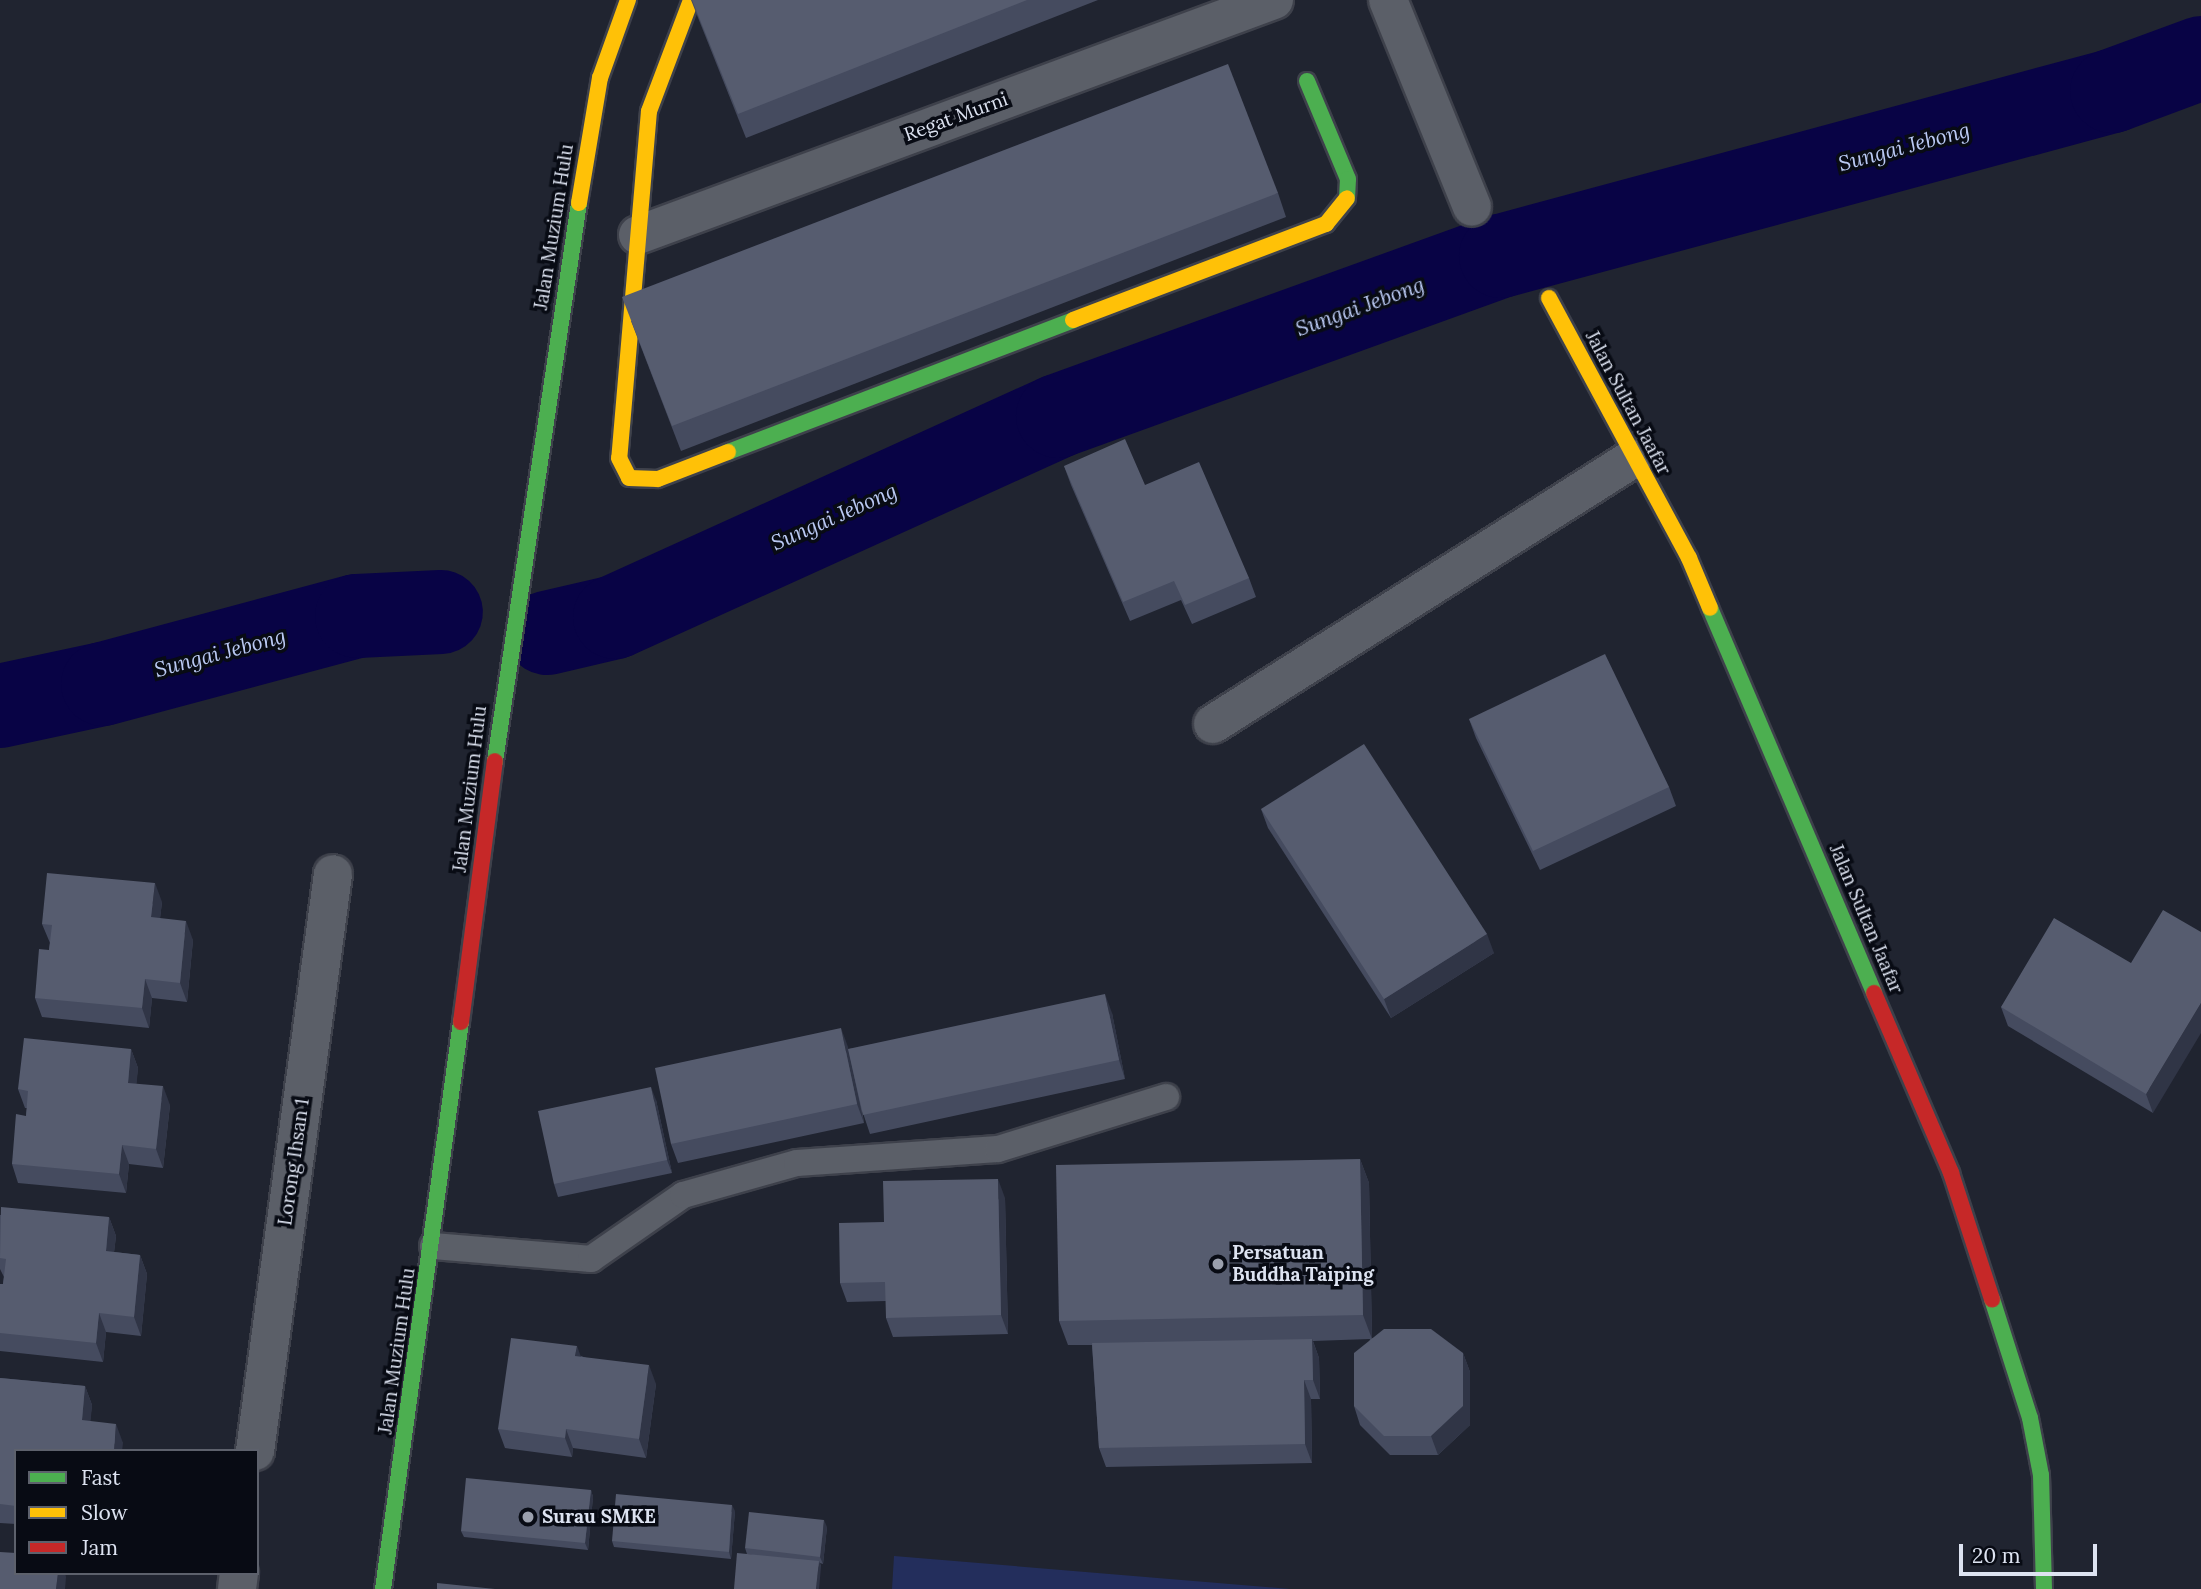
<!DOCTYPE html>
<style>
body{margin:0}
#map{position:relative;width:2201px;height:1589px;overflow:hidden;background:#202430;font-family:Lora,serif}
div>[style]{position:absolute}
[style*='--x']{left:calc(var(--x)*1px);top:calc(var(--y)*1px);width:calc(var(--w)*1px);rotate:calc(var(--a)*1deg)}
.green>*{inset:0;background:#232e5c}
.river>*{height:84px;margin:-42px;padding:0 42px;transform-origin:42px;border-radius:42px;background:#080345}
.roads{filter:drop-shadow(2px 0 #3e414b) drop-shadow(-2px 0 #3e414b) drop-shadow(0 2px #3e414b) drop-shadow(0 -2px #3e414b)}
.lane>*{height:26px;margin:-13px;padding:0 13px;transform-origin:13px;border-radius:13px;background:#5b5f68}
.street>*{height:38px;margin:-19px;padding:0 19px;transform-origin:19px;border-radius:19px;background:#5b5f68}
.fast>*{height:16px;margin:-8px;padding:0 8px;transform-origin:8px;border-radius:8px;background:#4caf50}
.slow>*{height:16px;margin:-8px;padding:0 8px;transform-origin:8px;border-radius:8px;background:#ffc107}
.jam>*{height:16px;margin:-8px;padding:0 8px;transform-origin:8px;border-radius:8px;background:#c62828}
.wall>*{inset:0;background:#454b5f}
.shaded-wall>*{inset:0;background:#303546}
.building>*{inset:0;background:#565c6f}
.dots>*{width:19px;height:19px;translate:-50% -50%;box-sizing:border-box;border:4px solid #080b14;border-radius:50%}
span{translate:-50% -50%;white-space:nowrap;text-align:center;line-height:1.15;-webkit-text-stroke:7px #080b14;paint-order:stroke}
.street-label{font-size:19px;color:#dde3f1}
.poi-label{font-size:19px;color:#dde3f1;font-weight:700}
.left{translate:0 -50%;text-align:left}
.water-label{font-size:21px;color:#bac9f3;font-style:italic}
.legend{position:absolute;left:14px;top:1449px;width:245px;height:126px;box-sizing:border-box;background:#080b14;border:2px solid #5d616c;margin:0;padding:9px 12px;list-style:none;font-size:21px;color:#dde3f1}
.legend li{display:flex;align-items:center;gap:14px;height:35px}
.legend b{width:35px;border:2px solid #5d616c}
.scale{position:absolute;left:1959px;top:1544px;width:138px;height:32px;box-sizing:border-box;border:4px solid #dde3f1;border-top:0;padding-left:9px;font-size:21px;line-height:24px;white-space:nowrap;color:#dde3f1;-webkit-text-stroke:5px #080b14;paint-order:stroke}
</style>
<div id="map">
<div class="green">
<div style="clip-path:polygon(894px 1556px,1290px 1589px,1291px 1589px,892px 1589px)"></div>
</div>
<div class="river">
<div style="--x:547;--y:633;--w:70;--a:-13.2"></div>
<div style="--x:615;--y:617;--w:486;--a:-24.4"></div>
<div style="--x:1058;--y:416;--w:471;--a:-19.9"></div>
<div style="--x:1501;--y:256;--w:633;--a:-15.11"></div>
<div style="--x:2112;--y:91;--w:95;--a:-20.3"></div>
<div style="--x:0;--y:706;--w:105;--a:-12.1"></div>
<div style="--x:103;--y:684;--w:263;--a:-15"></div>
<div style="--x:357;--y:616;--w:84;--a:-2.7"></div>
</div>
<div class="roads">
<div class="lane">
<div style="--x:433;--y:1246;--w:159;--a:4.7"></div>
<div style="--x:591;--y:1259;--w:112;--a:-34.8"></div>
<div style="--x:683;--y:1195;--w:118;--a:-15.7"></div>
<div style="--x:797;--y:1163;--w:201;--a:-4"></div>
<div style="--x:998;--y:1149;--w:176;--a:-17.2"></div>
</div>
<div class="street">
<div style="--x:1388;--y:0;--w:223;--a:67.9"></div>
<div style="--x:638;--y:235;--w:678;--a:-20.28"></div>
<div style="--x:1213;--y:724;--w:496;--a:-32.3"></div>
<div style="--x:255;--y:1451;--w:582;--a:-82.3"></div>
<div style="--x:237;--y:1589;--w:16;--a:-83"></div>
</div>
<div class="fast">
<div style="--x:1307;--y:81;--w:106;--a:67.3"></div>
<div style="--x:1348;--y:179;--w:19;--a:93"></div>
<div style="--x:728;--y:452;--w:369;--a:-20.9"></div>
<div style="--x:1710;--y:608;--w:418;--a:66.9"></div>
<div style="--x:495;--y:761;--w:564;--a:-81.44"></div>
<div style="--x:1992;--y:1299;--w:125;--a:72.3"></div>
<div style="--x:2030;--y:1418;--w:58;--a:79.1"></div>
<div style="--x:2041;--y:1475;--w:114;--a:88.5"></div>
<div style="--x:383;--y:1589;--w:572;--a:-82.17"></div>
</div>
<div class="slow">
<div style="--x:691;--y:0;--w:119;--a:110.7"></div>
<div style="--x:649;--y:111;--w:348;--a:94.9"></div>
<div style="--x:619;--y:458;--w:22;--a:63"></div>
<div style="--x:629;--y:478;--w:29;--a:2"></div>
<div style="--x:658;--y:479;--w:75;--a:-21.1"></div>
<div style="--x:579;--y:203;--w:127;--a:-80.5"></div>
<div style="--x:600;--y:78;--w:83;--a:-70.3"></div>
<div style="--x:1549;--y:298;--w:295;--a:61.7"></div>
<div style="--x:1689;--y:558;--w:54;--a:67.2"></div>
<div style="--x:1073;--y:320;--w:271;--a:-20.8"></div>
<div style="--x:1326;--y:224;--w:33;--a:-51"></div>
</div>
<div class="jam">
<div style="--x:1874;--y:993;--w:196;--a:66.8"></div>
<div style="--x:1951;--y:1173;--w:133;--a:72"></div>
<div style="--x:461;--y:1022;--w:263;--a:-82.6"></div>
</div>
</div>
<div class="wall">
<div style="clip-path:polygon(691px 0,1098px 0,746px 138px)"></div>
<div style="clip-path:polygon(1278px 193px,1286px 217px,681px 451px,631px 321px)"></div>
<div style="clip-path:polygon(1064px 466px,1145px 485px,1249px 578px,1256px 597px,1192px 624px,1181px 600px,1130px 621px,1071px 485px)"></div>
<div style="clip-path:polygon(1469px 719px,1669px 787px,1676px 806px,1540px 870px,1476px 738px)"></div>
<div style="clip-path:polygon(1261px 809px,1494px 953px,1391px 1018px,1268px 828px)"></div>
<div style="clip-path:polygon(162px 902px,160px 918px,193px 940px,187px 1002px,152px 998px,149px 1028px,42px 1017px,35px 998px,49px 950px,50px 943px,42px 924px)"></div>
<div style="clip-path:polygon(2131px 963px,2153px 1113px,2008px 1026px,2001px 1007px)"></div>
<div style="clip-path:polygon(1112px 1013px,1125px 1079px,870px 1134px,862px 1110px,864px 1123px,678px 1163px,671px 1144px,849px 1049px)"></div>
<div style="clip-path:polygon(131px 1049px,138px 1068px,136px 1084px,170px 1105px,163px 1168px,129px 1164px,126px 1193px,18px 1183px,12px 1164px,26px 1116px,27px 1108px,25px 1108px,18px 1089px)"></div>
<div style="clip-path:polygon(656px 1100px,672px 1173px,558px 1197px,554px 1184px)"></div>
<div style="clip-path:polygon(1360px 1159px,1369px 1183px,1372px 1338px,1463px 1353px,1470px 1372px,1470px 1425px,1438px 1455px,1390px 1455px,1360px 1425px,1354px 1406px,1370px 1339px,1313px 1341px,1319px 1358px,1320px 1399px,1311px 1399px,1312px 1463px,1106px 1467px,1099px 1448px,1092px 1345px,1068px 1345px,1059px 1321px)"></div>
<div style="clip-path:polygon(1005px 1198px,1008px 1334px,893px 1337px,886px 1318px,886px 1301px,847px 1302px,840px 1283px,884px 1222px)"></div>
<div style="clip-path:polygon(0 1215px,109px 1217px,116px 1236px,114px 1252px,140px 1255px,147px 1274px,141px 1336px,106px 1332px,103px 1362px,0 1351px,0 1284px,3px 1284px,4px 1277px,0 1269px)"></div>
<div style="clip-path:polygon(581px 1356px,656px 1384px,646px 1458px,573px 1448px,572px 1457px,505px 1448px,498px 1429px)"></div>
<div style="clip-path:polygon(0 1378px,85px 1386px,92px 1405px,90px 1421px,123px 1443px,16px 1451px,16px 1524px,0 1523px)"></div>
<div style="clip-path:polygon(591px 1490px,593px 1497px,588px 1550px,464px 1537px,461px 1531px)"></div>
<div style="clip-path:polygon(735px 1511px,731px 1559px,614px 1547px,612px 1541px)"></div>
<div style="clip-path:polygon(827px 1527px,823px 1564px,820px 1563px,821px 1567px,747px 1554px,745px 1548px)"></div>
</div>
<div class="shaded-wall">
<div style="clip-path:polygon(155px 883px,162px 902px,158px 936px,151px 917px)"></div>
<div style="clip-path:polygon(186px 921px,193px 940px,187px 1002px,180px 983px)"></div>
<div style="clip-path:polygon(1487px 934px,1494px 953px,1391px 1018px,1384px 999px)"></div>
<div style="clip-path:polygon(145px 979px,152px 998px,149px 1028px,142px 1008px)"></div>
<div style="clip-path:polygon(1105px 994px,1112px 1013px,1125px 1079px,1119px 1060px)"></div>
<div style="clip-path:polygon(2201px 1003px,2201px 1033px,2153px 1113px,2146px 1094px)"></div>
<div style="clip-path:polygon(841px 1028px,848px 1047px,864px 1123px,857px 1104px)"></div>
<div style="clip-path:polygon(131px 1049px,138px 1068px,135px 1102px,128px 1083px)"></div>
<div style="clip-path:polygon(163px 1086px,170px 1105px,163px 1168px,156px 1149px)"></div>
<div style="clip-path:polygon(651px 1087px,656px 1100px,672px 1173px,667px 1160px)"></div>
<div style="clip-path:polygon(122px 1145px,129px 1164px,126px 1193px,119px 1174px)"></div>
<div style="clip-path:polygon(1360px 1159px,1369px 1183px,1372px 1339px,1363px 1315px)"></div>
<div style="clip-path:polygon(998px 1179px,1005px 1198px,1008px 1334px,1001px 1315px)"></div>
<div style="clip-path:polygon(109px 1217px,116px 1236px,112px 1270px,106px 1251px)"></div>
<div style="clip-path:polygon(140px 1255px,147px 1274px,141px 1336px,134px 1317px)"></div>
<div style="clip-path:polygon(99px 1313px,106px 1332px,103px 1362px,96px 1343px)"></div>
<div style="clip-path:polygon(1312px 1339px,1319px 1358px,1320px 1399px,1313px 1380px)"></div>
<div style="clip-path:polygon(577px 1346px,584px 1365px,575px 1356px)"></div>
<div style="clip-path:polygon(1463px 1353px,1470px 1372px,1470px 1425px,1438px 1455px,1431px 1436px)"></div>
<div style="clip-path:polygon(649px 1365px,656px 1384px,646px 1458px,639px 1439px)"></div>
<div style="clip-path:polygon(1304px 1380px,1311px 1399px,1312px 1463px,1305px 1444px)"></div>
<div style="clip-path:polygon(85px 1386px,92px 1405px,89px 1439px,82px 1420px)"></div>
<div style="clip-path:polygon(116px 1424px,123px 1443px,122px 1451px,114px 1451px)"></div>
<div style="clip-path:polygon(566px 1429px,573px 1448px,572px 1457px,565px 1438px)"></div>
<div style="clip-path:polygon(591px 1490px,593px 1497px,588px 1550px,585px 1543px)"></div>
<div style="clip-path:polygon(732px 1505px,735px 1511px,731px 1559px,729px 1552px)"></div>
<div style="clip-path:polygon(824px 1520px,827px 1527px,823px 1564px,820px 1557px)"></div>
<div style="clip-path:polygon(819px 1561px,821px 1567px,819px 1589px,816px 1589px)"></div>
<div style="clip-path:polygon(58px 1573px,65px 1573px,66px 1577px,65px 1589px,56px 1589px)"></div>
</div>
<div class="building">
<div style="clip-path:polygon(692px 0,1027px 0,738px 114px)"></div>
<div style="clip-path:polygon(1228px 64px,1278px 193px,672px 426px,622px 297px)"></div>
<div style="clip-path:polygon(1125px 439px,1145px 485px,1199px 462px,1249px 578px,1185px 605px,1174px 581px,1123px 602px,1064px 466px)"></div>
<div style="clip-path:polygon(1605px 654px,1669px 787px,1533px 851px,1469px 719px)"></div>
<div style="clip-path:polygon(1364px 744px,1487px 934px,1384px 999px,1261px 809px)"></div>
<div style="clip-path:polygon(47px 873px,155px 883px,151px 917px,186px 921px,180px 983px,145px 979px,142px 1008px,35px 998px,39px 949px,49px 950px,52px 925px,42px 924px)"></div>
<div style="clip-path:polygon(2163px 910px,2201px 932px,2201px 1003px,2146px 1094px,2001px 1007px,2054px 918px,2131px 963px)"></div>
<div style="clip-path:polygon(1105px 994px,1119px 1060px,863px 1115px,848px 1049px)"></div>
<div style="clip-path:polygon(841px 1028px,857px 1104px,671px 1144px,655px 1068px)"></div>
<div style="clip-path:polygon(24px 1038px,131px 1049px,128px 1083px,163px 1086px,156px 1149px,122px 1145px,119px 1174px,12px 1164px,16px 1114px,26px 1116px,28px 1091px,18px 1089px)"></div>
<div style="clip-path:polygon(651px 1087px,667px 1160px,554px 1184px,538px 1111px)"></div>
<div style="clip-path:polygon(1360px 1159px,1363px 1315px,1059px 1321px,1056px 1165px)"></div>
<div style="clip-path:polygon(998px 1179px,1001px 1315px,886px 1318px,885px 1282px,840px 1283px,839px 1223px,884px 1222px,883px 1181px)"></div>
<div style="clip-path:polygon(1px 1207px,109px 1217px,106px 1251px,140px 1255px,134px 1317px,99px 1313px,96px 1343px,0 1333px,0 1284px,3px 1284px,6px 1259px,0 1258px)"></div>
<div style="clip-path:polygon(1384px 1329px,1431px 1329px,1463px 1353px,1463px 1406px,1431px 1436px,1384px 1436px,1354px 1406px,1354px 1353px)"></div>
<div style="clip-path:polygon(511px 1338px,577px 1346px,575px 1356px,649px 1365px,639px 1439px,566px 1429px,565px 1438px,498px 1429px)"></div>
<div style="clip-path:polygon(1312px 1339px,1313px 1380px,1304px 1380px,1305px 1444px,1099px 1448px,1092px 1343px)"></div>
<div style="clip-path:polygon(0 1378px,85px 1386px,82px 1420px,116px 1424px,114px 1451px,16px 1451px,16px 1506px,0 1504px)"></div>
<div style="clip-path:polygon(466px 1478px,591px 1490px,585px 1543px,461px 1531px)"></div>
<div style="clip-path:polygon(616px 1494px,732px 1505px,729px 1552px,612px 1541px)"></div>
<div style="clip-path:polygon(749px 1512px,824px 1520px,820px 1557px,745px 1548px)"></div>
<div style="clip-path:polygon(0 1552px,16px 1553px,16px 1573px,58px 1573px,56px 1589px,0 1589px)"></div>
<div style="clip-path:polygon(737px 1553px,819px 1561px,816px 1589px,734px 1589px)"></div>
<div style="clip-path:polygon(437px 1583px,495px 1589px,437px 1589px)"></div>
</div>
<div class="dots">
<div style="left:1218px;top:1264px;background:#9ba0ad"></div>
<div style="left:528px;top:1517px;background:#9ba0ad"></div>
</div>
<div class="street-label">
<span style="left:956px;top:117px;rotate:-20deg">Regat Murni</span>
<span style="left:554px;top:227px;rotate:-81deg">Jalan Muzium Hulu</span>
<span style="left:1628px;top:403px;rotate:62deg">Jalan Sultan Jaafar</span>
<span style="left:470px;top:789px;rotate:-83deg">Jalan Muzium Hulu</span>
<span style="left:1866px;top:919px;rotate:67deg">Jalan Sultan Jaafar</span>
<span style="left:294px;top:1162px;rotate:-82deg">Lorong Ihsan 1</span>
<span style="left:397px;top:1351px;rotate:-82deg">Jalan Muzium Hulu</span>
</div>
<div class="poi-label">
<span class="left" style="left:1232px;top:1264px">Persatuan<br>Buddha Taiping</span>
<span class="left" style="left:542px;top:1517px">Surau SMKE</span>
</div>
<div class="water-label">
<span style="left:1904px;top:147px;rotate:-15deg">Sungai Jebong</span>
<span style="left:1360px;top:307px;rotate:-20deg">Sungai Jebong</span>
<span style="left:834px;top:517px;rotate:-24deg">Sungai Jebong</span>
<span style="left:220px;top:653px;rotate:-15deg">Sungai Jebong</span>
</div>
<ul class="legend">
<li><b style="height:9px;background:#4caf50"></b>Fast</li>
<li><b style="height:9px;background:#ffc107"></b>Slow</li>
<li><b style="height:9px;background:#c62828"></b>Jam</li>
</ul>
<div class="scale">20 m</div>
</div>
